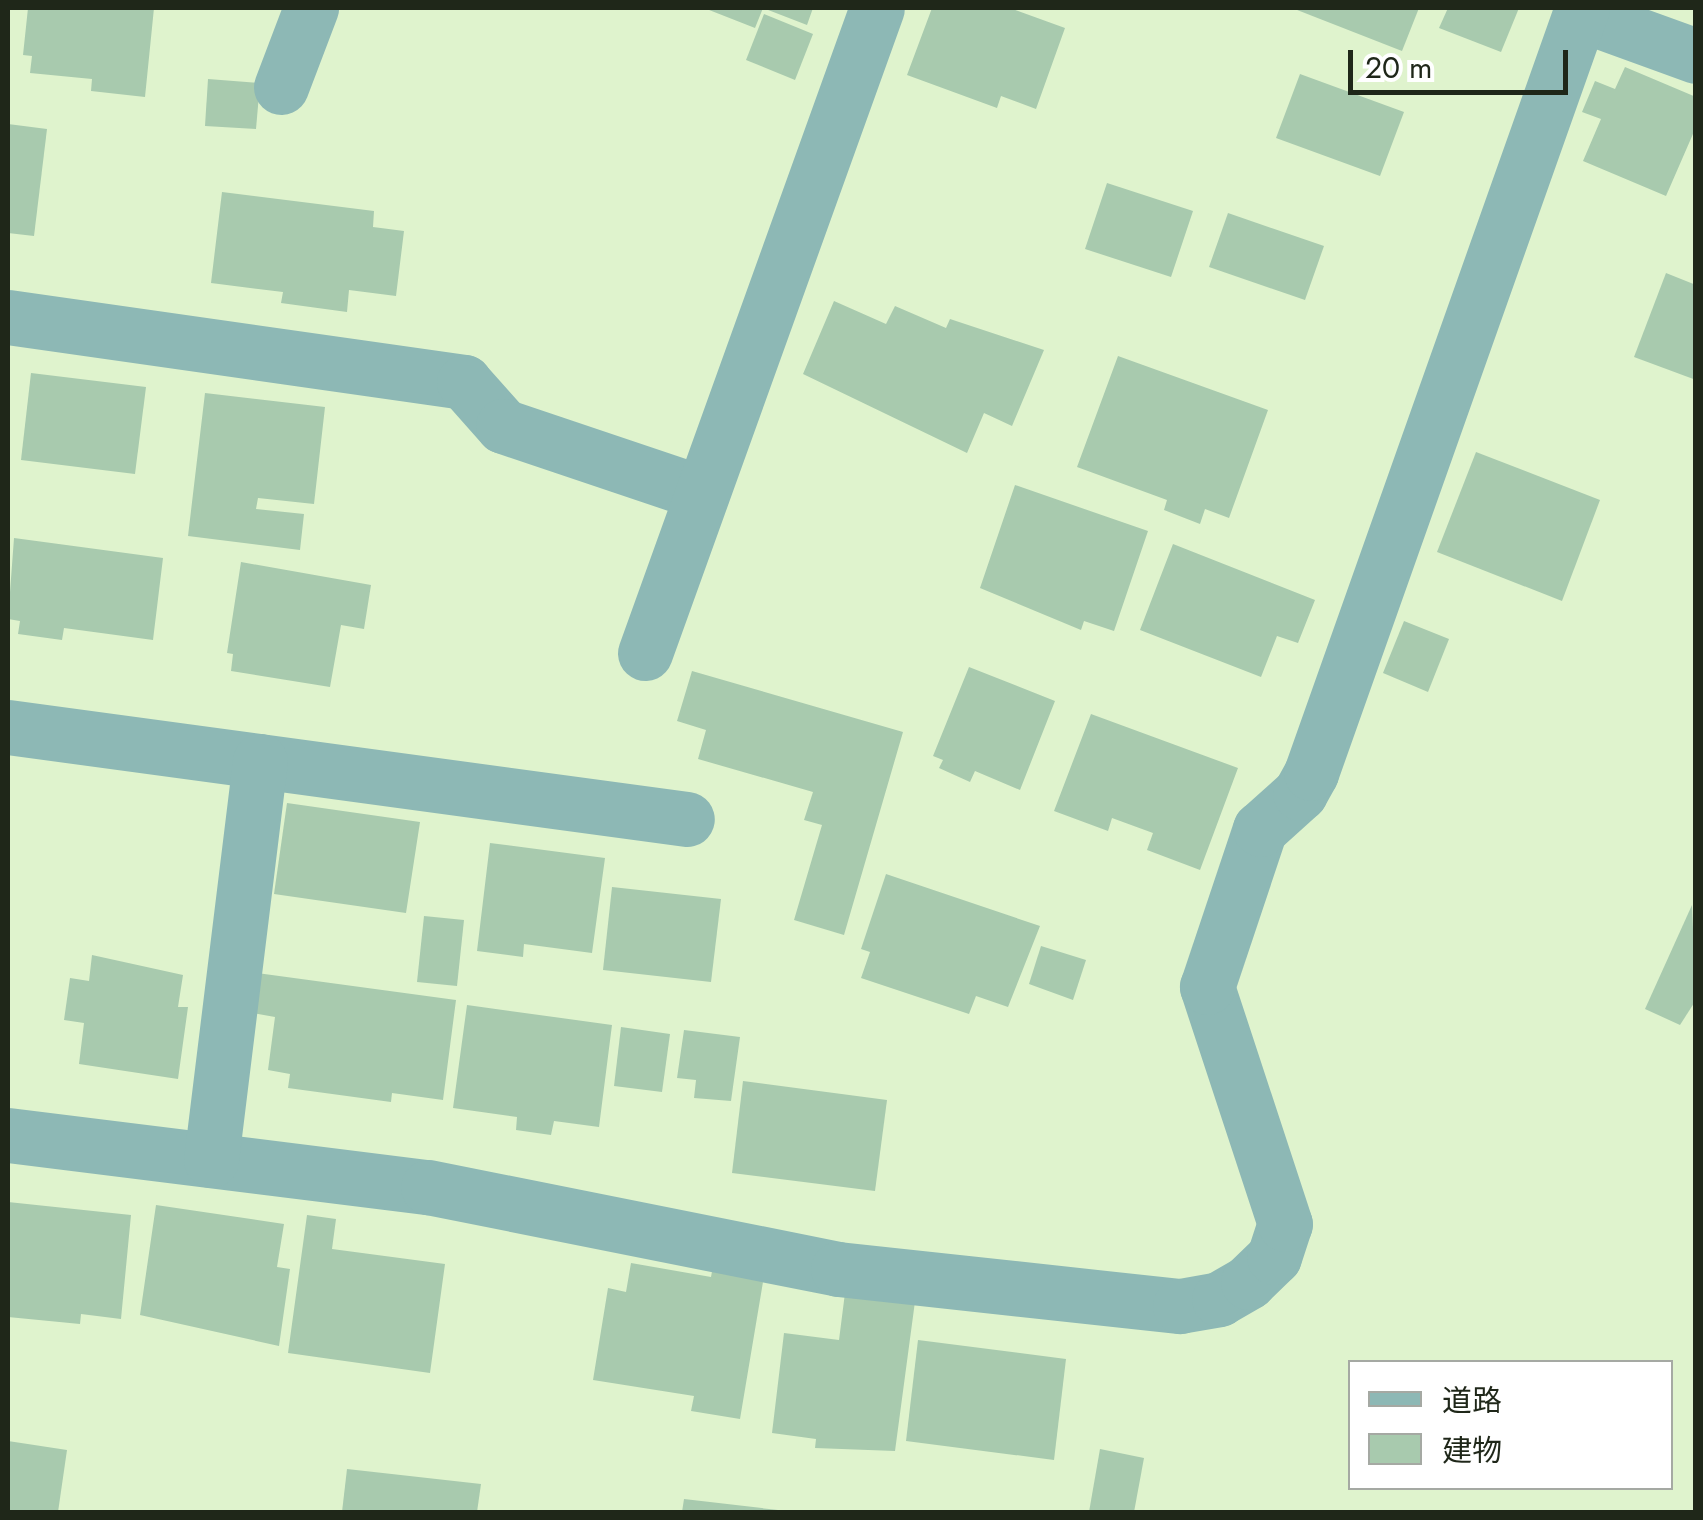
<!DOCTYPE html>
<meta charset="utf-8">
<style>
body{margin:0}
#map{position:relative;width:1703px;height:1520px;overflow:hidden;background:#dff3cd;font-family:Jost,"Noto Sans JP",sans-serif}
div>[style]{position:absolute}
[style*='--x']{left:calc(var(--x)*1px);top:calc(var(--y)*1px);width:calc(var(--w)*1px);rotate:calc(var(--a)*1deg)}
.building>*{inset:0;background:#a8caae}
.minor>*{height:55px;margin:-27.5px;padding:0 27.5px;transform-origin:27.5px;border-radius:27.5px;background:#8db8b5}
span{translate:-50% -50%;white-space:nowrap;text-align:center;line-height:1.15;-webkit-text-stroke:9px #fff;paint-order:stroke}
.frame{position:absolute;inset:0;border:10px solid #1f2719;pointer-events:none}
.legend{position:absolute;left:1348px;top:1360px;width:325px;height:130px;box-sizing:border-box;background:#fff;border:2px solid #a5a9a3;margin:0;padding:12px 18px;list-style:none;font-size:30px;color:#1f2719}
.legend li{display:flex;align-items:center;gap:20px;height:50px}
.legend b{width:50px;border:2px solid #a5a9a3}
.scale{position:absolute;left:1348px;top:50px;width:220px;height:45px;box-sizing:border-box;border:5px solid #1f2719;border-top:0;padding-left:12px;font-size:30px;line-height:35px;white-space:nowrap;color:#1f2719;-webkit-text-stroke:8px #fff;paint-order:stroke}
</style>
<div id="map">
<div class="building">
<div style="clip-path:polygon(28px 8px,154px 8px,145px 97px,91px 91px,92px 79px,30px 73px,32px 56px,23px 55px)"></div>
<div style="clip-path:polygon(704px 8px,813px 8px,807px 25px,763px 8px,755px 28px)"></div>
<div style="clip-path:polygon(932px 8px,1010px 8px,1065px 28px,1036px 109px,1001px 96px,997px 108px,907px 75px)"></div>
<div style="clip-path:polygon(1292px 8px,1419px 8px,1402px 51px)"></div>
<div style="clip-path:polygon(1448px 8px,1519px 8px,1501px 52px,1439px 28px)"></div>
<div style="clip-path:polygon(764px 14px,813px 34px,795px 80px,746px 60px)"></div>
<div style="clip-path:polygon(1625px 67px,1696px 97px,1696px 127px,1666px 196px,1583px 161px,1601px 119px,1582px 112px,1595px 81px,1615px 89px)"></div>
<div style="clip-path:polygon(1300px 74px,1404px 112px,1380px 176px,1276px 138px)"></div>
<div style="clip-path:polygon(208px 79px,260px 83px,256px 129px,205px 126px)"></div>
<div style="clip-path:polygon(8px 124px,47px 129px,34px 236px,8px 233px)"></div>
<div style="clip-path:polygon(1107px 183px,1193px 211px,1171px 277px,1085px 249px)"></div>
<div style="clip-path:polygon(222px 192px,374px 211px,373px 227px,404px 231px,396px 296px,349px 290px,347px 312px,281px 303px,283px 292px,211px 283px)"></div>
<div style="clip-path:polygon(1228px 213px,1324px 246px,1305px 300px,1209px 267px)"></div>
<div style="clip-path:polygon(1666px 273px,1696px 285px,1696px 380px,1634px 357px)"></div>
<div style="clip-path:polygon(834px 301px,886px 324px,895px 306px,946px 328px,950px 319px,1044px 350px,1012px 426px,984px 413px,967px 453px,803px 374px)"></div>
<div style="clip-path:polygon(1118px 356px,1268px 410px,1229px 518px,1205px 509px,1200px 524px,1164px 510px,1167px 500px,1077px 467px)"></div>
<div style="clip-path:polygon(31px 373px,146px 387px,135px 474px,21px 460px)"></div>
<div style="clip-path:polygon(205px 393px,325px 407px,314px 504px,258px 498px,256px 509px,304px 514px,300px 550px,188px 536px)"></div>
<div style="clip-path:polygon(1476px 452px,1600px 500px,1562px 601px,1437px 552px)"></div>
<div style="clip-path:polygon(1015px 485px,1148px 531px,1114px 631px,1084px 621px,1081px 630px,980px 588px)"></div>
<div style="clip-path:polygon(14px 538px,163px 558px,153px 640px,64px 628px,62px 640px,18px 634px,20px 621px,8px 619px)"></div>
<div style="clip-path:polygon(1173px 544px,1315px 600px,1298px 643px,1277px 636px,1261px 677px,1140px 630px)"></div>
<div style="clip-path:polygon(241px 562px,371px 585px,364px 629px,341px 625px,330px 687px,231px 671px,233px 654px,227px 653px)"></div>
<div style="clip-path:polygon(1404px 621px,1449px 639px,1428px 692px,1383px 673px)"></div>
<div style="clip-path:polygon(969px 667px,1055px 701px,1020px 790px,975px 771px,970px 782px,939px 768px,943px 760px,933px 756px)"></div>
<div style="clip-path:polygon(692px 671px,903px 732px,844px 935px,794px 920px,822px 825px,804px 820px,813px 792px,698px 759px,706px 730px,677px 721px)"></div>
<div style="clip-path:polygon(1091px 714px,1238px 768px,1200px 870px,1147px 850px,1153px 833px,1112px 818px,1108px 831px,1054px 811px)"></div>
<div style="clip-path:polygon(287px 803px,420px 822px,406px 913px,274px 894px)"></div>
<div style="clip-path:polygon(490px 843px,605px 858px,592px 953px,524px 944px,523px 957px,477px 951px)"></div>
<div style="clip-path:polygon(886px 874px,1040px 926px,1008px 1007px,976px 996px,969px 1014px,861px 978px,870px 952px,861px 949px)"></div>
<div style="clip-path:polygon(612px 887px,721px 899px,711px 982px,603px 970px)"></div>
<div style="clip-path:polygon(1692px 905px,1696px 1000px,1680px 1025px,1645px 1009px)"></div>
<div style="clip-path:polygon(424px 916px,464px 920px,457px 986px,417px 982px)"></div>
<div style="clip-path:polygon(1041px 946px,1086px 960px,1073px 1000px,1029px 984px)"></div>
<div style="clip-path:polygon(92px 955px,183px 975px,178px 1007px,188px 1007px,178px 1079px,79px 1064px,84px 1023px,64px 1020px,70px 978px,89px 981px)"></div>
<div style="clip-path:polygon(257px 973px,456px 1000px,443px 1100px,392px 1093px,391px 1102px,288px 1088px,290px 1074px,268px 1070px,275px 1017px,252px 1013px)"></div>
<div style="clip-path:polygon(467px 1005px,612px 1025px,599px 1127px,554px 1121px,551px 1135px,516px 1130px,517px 1117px,453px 1108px)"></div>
<div style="clip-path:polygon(621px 1027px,670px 1034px,662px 1092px,614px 1086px)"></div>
<div style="clip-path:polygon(684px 1030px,740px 1037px,731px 1101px,694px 1098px,696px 1080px,677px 1078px)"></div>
<div style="clip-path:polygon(743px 1081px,887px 1100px,875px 1191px,732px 1173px)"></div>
<div style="clip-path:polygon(8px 1202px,131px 1215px,121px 1319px,81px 1314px,80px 1324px,8px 1317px)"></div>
<div style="clip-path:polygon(156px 1205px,284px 1224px,277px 1267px,290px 1269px,279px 1346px,140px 1315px)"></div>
<div style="clip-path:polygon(307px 1215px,336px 1219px,332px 1249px,445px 1264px,430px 1373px,288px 1353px)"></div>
<div style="clip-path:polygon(631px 1263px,711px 1277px,713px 1266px,764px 1276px,740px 1419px,691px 1411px,694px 1396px,593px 1380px,608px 1288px,626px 1292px)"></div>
<div style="clip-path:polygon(846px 1285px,916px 1294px,895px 1451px,815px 1448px,816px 1439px,772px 1433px,784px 1333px,839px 1340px)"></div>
<div style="clip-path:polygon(918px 1340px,1066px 1359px,1054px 1460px,906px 1441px)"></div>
<div style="clip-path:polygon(8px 1441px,67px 1450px,58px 1512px,8px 1512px)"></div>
<div style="clip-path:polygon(1100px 1449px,1144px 1458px,1134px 1512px,1089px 1512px)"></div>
<div style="clip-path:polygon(347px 1469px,481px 1484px,477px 1512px,342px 1512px)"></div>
<div style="clip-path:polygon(684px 1499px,778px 1510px,778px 1512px,682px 1512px)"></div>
</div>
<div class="minor">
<div style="--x:1580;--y:14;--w:123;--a:19.9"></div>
<div style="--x:281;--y:87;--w:85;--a:-69.2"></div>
<div style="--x:8;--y:317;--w:461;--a:8.1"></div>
<div style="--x:464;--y:382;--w:59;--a:48.4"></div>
<div style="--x:503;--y:426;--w:210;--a:18.6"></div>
<div style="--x:645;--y:653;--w:685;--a:-70.22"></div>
<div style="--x:8;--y:727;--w:685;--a:7.72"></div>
<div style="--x:8;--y:1135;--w:423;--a:7.1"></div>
<div style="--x:428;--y:1187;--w:418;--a:11.3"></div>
<div style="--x:838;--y:1269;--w:344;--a:6.2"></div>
<div style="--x:1180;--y:1306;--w:40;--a:-10"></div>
<div style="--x:1219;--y:1299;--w:34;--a:-30"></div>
<div style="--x:1248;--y:1282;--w:36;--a:-44"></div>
<div style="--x:1274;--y:1257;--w:35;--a:-72"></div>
<div style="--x:1285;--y:1224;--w:250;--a:-108.2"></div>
<div style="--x:1207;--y:987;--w:167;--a:-71.5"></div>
<div style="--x:1260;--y:829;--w:54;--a:-42"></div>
<div style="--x:1300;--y:793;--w:23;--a:-61"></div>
<div style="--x:1311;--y:773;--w:812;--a:-70.49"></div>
<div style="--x:211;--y:1160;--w:402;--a:-83"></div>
</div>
<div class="frame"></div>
<ul class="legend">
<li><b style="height:12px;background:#8db8b5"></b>道路</li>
<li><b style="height:28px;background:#a8caae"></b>建物</li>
</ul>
<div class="scale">20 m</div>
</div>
